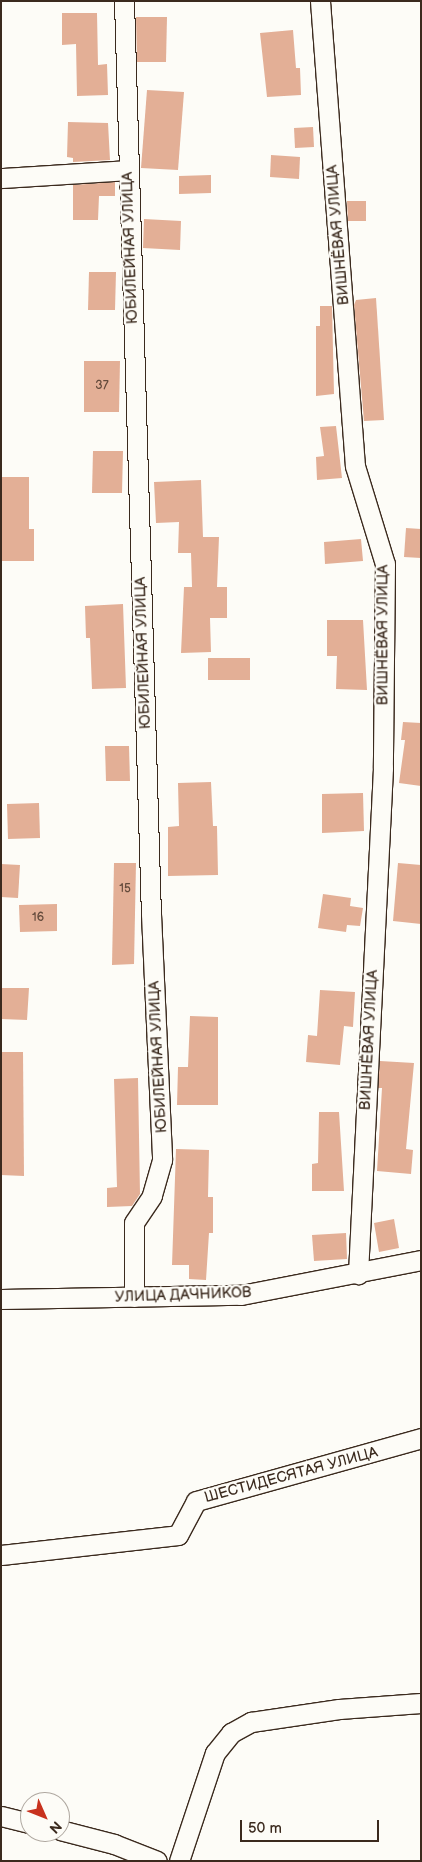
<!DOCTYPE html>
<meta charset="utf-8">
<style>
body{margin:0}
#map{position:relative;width:422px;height:1862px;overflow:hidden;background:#fdfcf7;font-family:"Balsamiq Sans",sans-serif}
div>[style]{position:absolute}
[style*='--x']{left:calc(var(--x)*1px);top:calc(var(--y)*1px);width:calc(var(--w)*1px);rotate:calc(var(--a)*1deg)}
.building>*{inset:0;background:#e3af96}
.roads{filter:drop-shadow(1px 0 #3b2a1e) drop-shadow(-1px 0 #3b2a1e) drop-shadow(0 1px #3b2a1e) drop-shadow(0 -1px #3b2a1e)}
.street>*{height:19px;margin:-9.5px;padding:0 9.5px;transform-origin:9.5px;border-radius:9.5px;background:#fdfcf7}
span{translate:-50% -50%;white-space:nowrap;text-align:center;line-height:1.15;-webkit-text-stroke:4.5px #fdfcf7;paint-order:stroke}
.number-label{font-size:12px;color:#654b3c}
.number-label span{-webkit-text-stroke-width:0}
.street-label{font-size:15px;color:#3b2a1e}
.frame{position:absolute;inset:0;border:2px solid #3b2a1e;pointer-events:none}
.north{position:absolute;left:20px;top:1792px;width:50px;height:50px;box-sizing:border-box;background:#fdfcf7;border:1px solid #afa8a0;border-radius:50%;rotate:134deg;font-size:14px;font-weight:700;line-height:20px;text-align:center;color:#3b2a1e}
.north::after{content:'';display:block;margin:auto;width:18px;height:22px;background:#c8321e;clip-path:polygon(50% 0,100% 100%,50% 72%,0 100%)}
.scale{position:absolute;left:240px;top:1820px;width:139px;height:22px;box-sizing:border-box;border:2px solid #3b2a1e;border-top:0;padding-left:6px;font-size:15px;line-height:18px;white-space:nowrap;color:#3b2a1e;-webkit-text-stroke:4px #fdfcf7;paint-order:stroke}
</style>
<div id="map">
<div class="building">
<div style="clip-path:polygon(62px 13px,97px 13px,98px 65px,107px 64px,108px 95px,77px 96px,76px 44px,62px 45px)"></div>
<div style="clip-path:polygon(136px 17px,167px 17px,166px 62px,137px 62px)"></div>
<div style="clip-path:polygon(293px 30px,296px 68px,300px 68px,301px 95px,267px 97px,260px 33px)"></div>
<div style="clip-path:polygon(147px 90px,184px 92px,178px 170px,141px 168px)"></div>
<div style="clip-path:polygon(68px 122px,108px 123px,110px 160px,73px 162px,73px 158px,67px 157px)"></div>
<div style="clip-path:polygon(313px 127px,314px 147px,295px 148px,294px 128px)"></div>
<div style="clip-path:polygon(271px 155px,300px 157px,299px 179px,270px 177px)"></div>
<div style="clip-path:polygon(211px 175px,211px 193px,179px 194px,179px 176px)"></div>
<div style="clip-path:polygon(115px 182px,115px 196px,99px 196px,98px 220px,73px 220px,73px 185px)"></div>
<div style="clip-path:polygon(347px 201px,366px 201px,366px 221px,348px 221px)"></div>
<div style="clip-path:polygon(144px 219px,181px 221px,180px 250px,143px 248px)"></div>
<div style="clip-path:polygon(89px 272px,116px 272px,115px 310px,88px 310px)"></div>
<div style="clip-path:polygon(376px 298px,384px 420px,364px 421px,354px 305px,356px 300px)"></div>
<div style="clip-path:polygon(320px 306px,332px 306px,334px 394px,316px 396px,316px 326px,320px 326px)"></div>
<div style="clip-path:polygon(84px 361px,120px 361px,119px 412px,84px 412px)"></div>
<div style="clip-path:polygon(336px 426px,342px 478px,317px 480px,316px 457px,324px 456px,320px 427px)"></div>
<div style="clip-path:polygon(93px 451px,123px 451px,122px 493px,92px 493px)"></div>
<div style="clip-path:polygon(1px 477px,29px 477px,29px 529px,34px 529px,34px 561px,1px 561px)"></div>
<div style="clip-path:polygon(201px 480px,203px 537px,219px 537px,217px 587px,227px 587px,227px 618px,210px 618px,211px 652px,181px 653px,184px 587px,192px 587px,191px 553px,178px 553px,179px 522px,156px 523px,154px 482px)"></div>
<div style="clip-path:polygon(406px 528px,421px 529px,421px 558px,404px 557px)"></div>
<div style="clip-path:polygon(361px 539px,363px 561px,325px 564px,324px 542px)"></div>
<div style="clip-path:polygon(123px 604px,126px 688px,92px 689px,90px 638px,86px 638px,85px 606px)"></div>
<div style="clip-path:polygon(327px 620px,363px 620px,367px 690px,336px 689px,337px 656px,327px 656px)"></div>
<div style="clip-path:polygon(208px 658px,250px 658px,250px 680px,208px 680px)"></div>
<div style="clip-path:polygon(403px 722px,421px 723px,421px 786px,399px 783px,405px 740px,401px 740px)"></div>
<div style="clip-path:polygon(105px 746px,129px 746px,130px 781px,106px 781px)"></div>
<div style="clip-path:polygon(211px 782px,213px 826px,217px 826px,218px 875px,168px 876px,168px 827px,179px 826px,178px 783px)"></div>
<div style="clip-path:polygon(363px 793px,364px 831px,322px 833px,322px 794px)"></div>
<div style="clip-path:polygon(39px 803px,40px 838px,8px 839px,7px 804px)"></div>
<div style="clip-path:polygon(114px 863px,136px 863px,134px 964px,112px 965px)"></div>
<div style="clip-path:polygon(398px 863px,421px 865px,421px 924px,393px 921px)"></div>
<div style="clip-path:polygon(1px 864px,20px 865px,18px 898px,1px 897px)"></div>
<div style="clip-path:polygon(323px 894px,351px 898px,350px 906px,363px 908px,360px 926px,347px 925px,346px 932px,318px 928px)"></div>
<div style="clip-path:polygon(57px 904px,57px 931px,20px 932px,19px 905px)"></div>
<div style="clip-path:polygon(1px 988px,29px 988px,27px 1020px,1px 1019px)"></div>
<div style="clip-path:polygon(320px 990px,355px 992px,353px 1027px,344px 1026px,340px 1065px,306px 1062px,308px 1035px,317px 1036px)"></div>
<div style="clip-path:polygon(190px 1016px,218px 1017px,218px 1105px,177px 1105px,178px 1067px,188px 1067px)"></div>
<div style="clip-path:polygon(1px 1052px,23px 1052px,24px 1176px,1px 1175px)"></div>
<div style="clip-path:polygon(380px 1061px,414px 1063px,406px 1149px,413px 1150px,411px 1174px,377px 1171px,382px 1088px,378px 1088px)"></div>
<div style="clip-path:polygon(138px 1078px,140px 1194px,132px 1206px,107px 1207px,107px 1188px,117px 1187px,114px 1079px)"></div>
<div style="clip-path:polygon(319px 1112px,339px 1112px,344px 1191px,312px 1191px,312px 1164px,318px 1163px)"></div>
<div style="clip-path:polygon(176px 1149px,209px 1150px,208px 1197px,213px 1197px,213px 1233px,209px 1233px,206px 1280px,189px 1279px,189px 1265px,172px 1265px)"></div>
<div style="clip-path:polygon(394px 1219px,399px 1248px,379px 1252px,374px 1223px)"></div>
<div style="clip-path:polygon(346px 1233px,347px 1259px,314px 1261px,312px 1235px)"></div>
</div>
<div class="roads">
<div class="street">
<div style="--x:124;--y:1;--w:913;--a:88.31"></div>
<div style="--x:151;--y:914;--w:246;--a:87.4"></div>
<div style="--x:162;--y:1160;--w:37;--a:106"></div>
<div style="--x:152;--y:1196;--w:32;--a:124"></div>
<div style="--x:134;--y:1223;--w:74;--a:90"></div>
<div style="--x:320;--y:1;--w:466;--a:85.7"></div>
<div style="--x:355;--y:466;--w:102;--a:73"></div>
<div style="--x:385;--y:564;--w:204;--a:90.6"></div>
<div style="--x:383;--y:768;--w:507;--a:92.83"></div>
<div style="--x:1;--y:178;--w:127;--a:-3.6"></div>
<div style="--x:1;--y:1299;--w:240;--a:-1"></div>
<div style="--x:241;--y:1295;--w:183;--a:-11"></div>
<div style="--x:1;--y:1555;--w:178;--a:-6.4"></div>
<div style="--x:178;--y:1535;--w:38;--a:-62"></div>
<div style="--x:196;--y:1501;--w:234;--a:-15.6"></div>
<div style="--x:1;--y:1816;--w:30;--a:14"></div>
<div style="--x:60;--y:1830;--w:56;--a:14.5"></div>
<div style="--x:114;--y:1844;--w:46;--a:21.6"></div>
<div style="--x:179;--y:1861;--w:114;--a:-71.6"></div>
<div style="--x:215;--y:1753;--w:26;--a:-51"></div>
<div style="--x:231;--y:1733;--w:23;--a:-29"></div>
<div style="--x:251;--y:1722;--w:89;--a:-8.4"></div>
<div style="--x:339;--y:1709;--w:82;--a:-4.2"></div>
</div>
</div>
<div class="number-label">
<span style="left:102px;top:386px">37</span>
<span style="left:125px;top:889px">15</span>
<span style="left:38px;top:918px">16</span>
</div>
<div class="street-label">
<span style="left:338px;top:235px;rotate:-95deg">ВИШНЁВАЯ УЛИЦА</span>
<span style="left:130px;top:248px;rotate:-92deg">ЮБИЛЕЙНАЯ УЛИЦА</span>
<span style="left:383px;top:635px;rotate:-90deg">ВИШНЁВАЯ УЛИЦА</span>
<span style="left:143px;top:653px;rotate:-92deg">ЮБИЛЕЙНАЯ УЛИЦА</span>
<span style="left:369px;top:1040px;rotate:-87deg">ВИШНЁВАЯ УЛИЦА</span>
<span style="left:158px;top:1057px;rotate:-93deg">ЮБИЛЕЙНАЯ УЛИЦА</span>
<span style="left:183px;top:1295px;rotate:-2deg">УЛИЦА ДАЧНИКОВ</span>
<span style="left:291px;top:1475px;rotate:-15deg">ШЕСТИДЕСЯТАЯ УЛИЦА</span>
</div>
<div class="frame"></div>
<div class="north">N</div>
<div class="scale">50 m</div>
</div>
